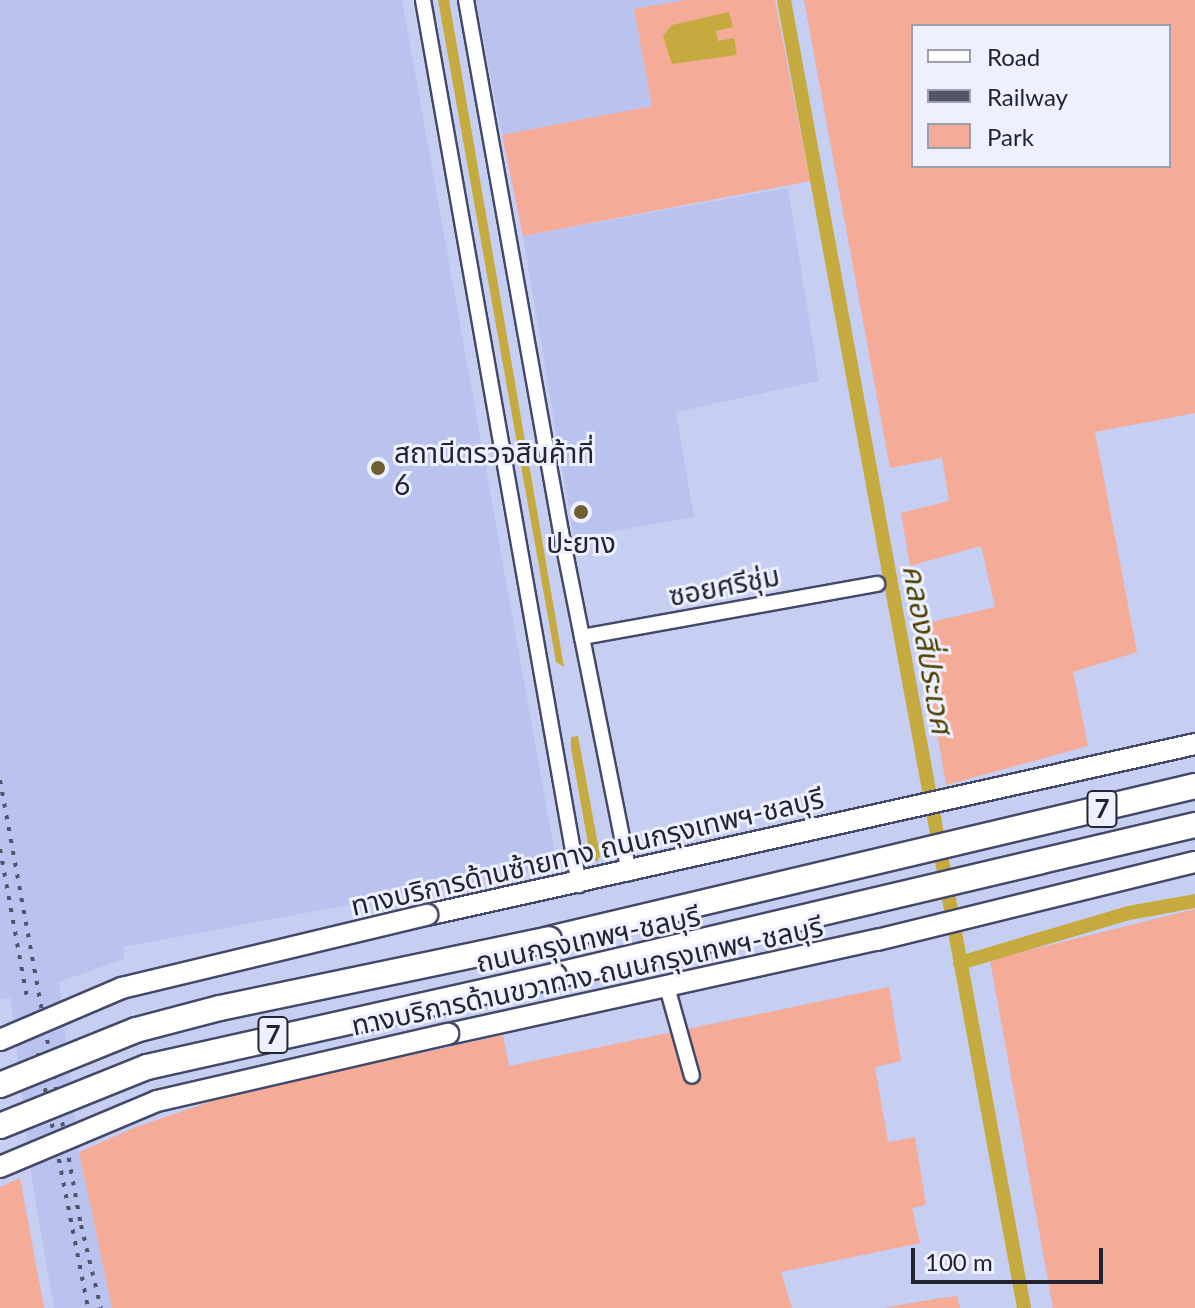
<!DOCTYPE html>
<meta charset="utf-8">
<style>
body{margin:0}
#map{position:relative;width:1195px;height:1308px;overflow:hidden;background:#c6cef2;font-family:Lato,"Noto Sans Thai",sans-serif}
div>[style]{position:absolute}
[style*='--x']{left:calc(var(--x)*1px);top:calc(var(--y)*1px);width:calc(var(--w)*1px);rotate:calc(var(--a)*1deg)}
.built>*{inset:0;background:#b9c3ed}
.green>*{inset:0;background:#f4ab98}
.water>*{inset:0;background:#c5ab3f}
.canal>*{height:14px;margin:-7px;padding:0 7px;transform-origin:7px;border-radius:7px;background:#c5ab3f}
.roads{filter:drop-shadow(2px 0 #434967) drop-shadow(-2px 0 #434967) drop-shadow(0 2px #434967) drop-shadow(0 -2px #434967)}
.street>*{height:14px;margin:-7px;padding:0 7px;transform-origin:7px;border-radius:7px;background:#fff}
.secondary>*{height:20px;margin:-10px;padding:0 10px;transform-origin:10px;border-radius:10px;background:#fff}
.highway>*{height:24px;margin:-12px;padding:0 12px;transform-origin:12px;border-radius:12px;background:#fff}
.rail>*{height:4px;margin-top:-2px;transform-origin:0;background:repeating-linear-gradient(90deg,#52556a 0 4px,transparent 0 12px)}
.bridges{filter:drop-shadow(2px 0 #434967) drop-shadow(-2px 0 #434967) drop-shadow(0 2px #434967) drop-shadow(0 -2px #434967)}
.secondary-bridge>*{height:20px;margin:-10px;padding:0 10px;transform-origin:10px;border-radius:10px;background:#fff}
.highway-bridge>*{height:24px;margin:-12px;padding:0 12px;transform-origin:12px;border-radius:12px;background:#fff}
.dots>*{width:22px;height:22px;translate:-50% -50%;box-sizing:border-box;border:4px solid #edf0ff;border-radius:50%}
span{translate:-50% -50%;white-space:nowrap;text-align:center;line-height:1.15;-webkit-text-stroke:6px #edf0ff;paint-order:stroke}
.shield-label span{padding:2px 6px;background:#edf0ff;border:2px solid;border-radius:6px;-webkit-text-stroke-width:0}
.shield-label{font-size:26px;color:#222432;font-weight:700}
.poi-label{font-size:28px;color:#222432}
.left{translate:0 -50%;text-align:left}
.street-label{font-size:28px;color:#222432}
.water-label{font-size:30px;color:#4e4102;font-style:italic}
.legend{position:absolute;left:911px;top:24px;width:260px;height:144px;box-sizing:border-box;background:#edf0ff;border:2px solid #9c9ead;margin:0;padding:10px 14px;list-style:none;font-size:24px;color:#222432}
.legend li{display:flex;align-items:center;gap:16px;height:40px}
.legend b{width:40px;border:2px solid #9c9ead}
.scale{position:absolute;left:911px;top:1248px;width:192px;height:36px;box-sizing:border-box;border:4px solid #222432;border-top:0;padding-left:10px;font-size:24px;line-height:28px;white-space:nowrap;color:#222432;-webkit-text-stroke:6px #edf0ff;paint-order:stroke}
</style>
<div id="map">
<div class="built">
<div style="clip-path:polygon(0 0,402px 0,557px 866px,123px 947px,124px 959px,59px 982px,79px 1152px,112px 1308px,54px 1308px,32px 1180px,12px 1010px,10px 998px,0 999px)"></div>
<div style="clip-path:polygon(476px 0,686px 0,634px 10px,652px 106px,502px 135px)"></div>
<div style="clip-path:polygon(788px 188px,819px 381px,676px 412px,694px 517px,574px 538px,523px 236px)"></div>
</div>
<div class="green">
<div style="clip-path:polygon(686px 0,775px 0,810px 181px,523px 236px,502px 135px,652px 106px,634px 9px)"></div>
<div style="clip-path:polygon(evenodd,804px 0,1195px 0,1195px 413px,1095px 432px,1137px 652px,1073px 672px,1088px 746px,946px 785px,919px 625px,995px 607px,981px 546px,910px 566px,901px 513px,949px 501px,942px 458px,890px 468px,804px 0,1169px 26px,1169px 166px,913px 166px,913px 26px,1169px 26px)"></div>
<div style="clip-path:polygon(1195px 909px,1195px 1308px,1053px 1308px,990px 960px)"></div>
<div style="clip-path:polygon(889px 987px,901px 1061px,875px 1067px,888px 1142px,915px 1137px,926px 1205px,912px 1208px,920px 1243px,781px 1272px,792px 1308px,112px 1308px,79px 1152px,136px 1127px,230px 1095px,503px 1035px,509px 1066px)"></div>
<div style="clip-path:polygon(20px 1178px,44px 1308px,0 1308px,0 1187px)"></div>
<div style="clip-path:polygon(957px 1296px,960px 1308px,883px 1308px,935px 1299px)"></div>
</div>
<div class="water">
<div style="clip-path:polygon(438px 0,449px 0,564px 667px,556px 662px)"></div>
<div style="clip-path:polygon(729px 12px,733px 27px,716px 31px,718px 41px,734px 38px,737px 55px,672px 64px,663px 36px,672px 25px)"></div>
<div style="clip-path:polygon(578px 736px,600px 856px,597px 862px,590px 855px,571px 748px,571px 737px)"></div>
</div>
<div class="canal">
<div style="--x:784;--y:0;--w:1330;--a:79.6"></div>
<div style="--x:960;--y:963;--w:176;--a:-16.5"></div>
<div style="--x:1129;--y:913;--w:67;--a:-10.3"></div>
</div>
<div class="roads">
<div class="street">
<div style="--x:423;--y:0;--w:899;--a:80"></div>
<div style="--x:466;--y:0;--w:540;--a:79.88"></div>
<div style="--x:561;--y:532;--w:348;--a:78.7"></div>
<div style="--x:582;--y:637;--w:300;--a:-10.2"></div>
<div style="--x:667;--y:987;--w:92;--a:74.3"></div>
</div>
<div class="secondary">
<div style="--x:427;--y:915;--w:787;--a:-12.55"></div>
<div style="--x:448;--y:1034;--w:439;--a:-12.4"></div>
<div style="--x:877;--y:940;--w:327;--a:-13.8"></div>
</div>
<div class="highway">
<div style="--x:549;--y:939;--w:664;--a:-13.32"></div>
<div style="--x:554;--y:976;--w:659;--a:-13.26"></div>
</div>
</div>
<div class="rail">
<div style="--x:0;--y:780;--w:452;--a:79.7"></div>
<div style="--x:81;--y:1225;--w:85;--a:76.5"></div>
<div style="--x:0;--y:849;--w:151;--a:79.7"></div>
<div style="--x:38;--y:1053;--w:260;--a:78.9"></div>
</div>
<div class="bridges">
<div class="secondary-bridge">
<div style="--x:0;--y:1040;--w:133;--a:-23.1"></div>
<div style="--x:122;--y:988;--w:314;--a:-13.5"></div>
<div style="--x:0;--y:1167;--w:170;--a:-22.8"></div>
<div style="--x:157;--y:1101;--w:299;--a:-13"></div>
</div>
<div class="highway-bridge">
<div style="--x:0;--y:1085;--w:147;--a:-22"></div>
<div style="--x:136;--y:1030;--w:87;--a:-14.7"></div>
<div style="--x:220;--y:1008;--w:336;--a:-11.8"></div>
<div style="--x:0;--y:1126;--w:158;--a:-21.9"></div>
<div style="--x:147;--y:1067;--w:417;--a:-12.6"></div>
</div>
</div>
<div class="dots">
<div style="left:378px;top:468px;background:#6f612f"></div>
<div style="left:581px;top:512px;background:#6f612f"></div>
</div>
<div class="shield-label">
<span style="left:1102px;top:809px">7</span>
<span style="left:273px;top:1035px">7</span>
</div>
<div class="poi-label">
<span class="left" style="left:394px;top:468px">สถานีตรวจสินค้าที่<br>6</span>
<span style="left:581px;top:542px">ปะยาง</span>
</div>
<div class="street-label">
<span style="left:724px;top:585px;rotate:-11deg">ซอยศรีชุ่ม</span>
<span style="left:587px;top:851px;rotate:-13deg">ทางบริการด้านซ้ายทาง ถนนกรุงเทพฯ-ชลบุรี</span>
<span style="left:588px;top:938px;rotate:-12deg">ถนนกรุงเทพฯ-ชลบุรี</span>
<span style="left:587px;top:975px;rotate:-12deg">ทางบริการด้านขวาทาง ถนนกรุงเทพฯ-ชลบุรี</span>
</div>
<div class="water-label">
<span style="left:929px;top:649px;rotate:80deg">คลองสี่ประเวศ</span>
</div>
<ul class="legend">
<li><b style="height:10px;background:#fff"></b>Road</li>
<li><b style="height:10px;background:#52556a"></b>Railway</li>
<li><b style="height:22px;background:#f4ab98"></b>Park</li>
</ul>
<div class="scale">100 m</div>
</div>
